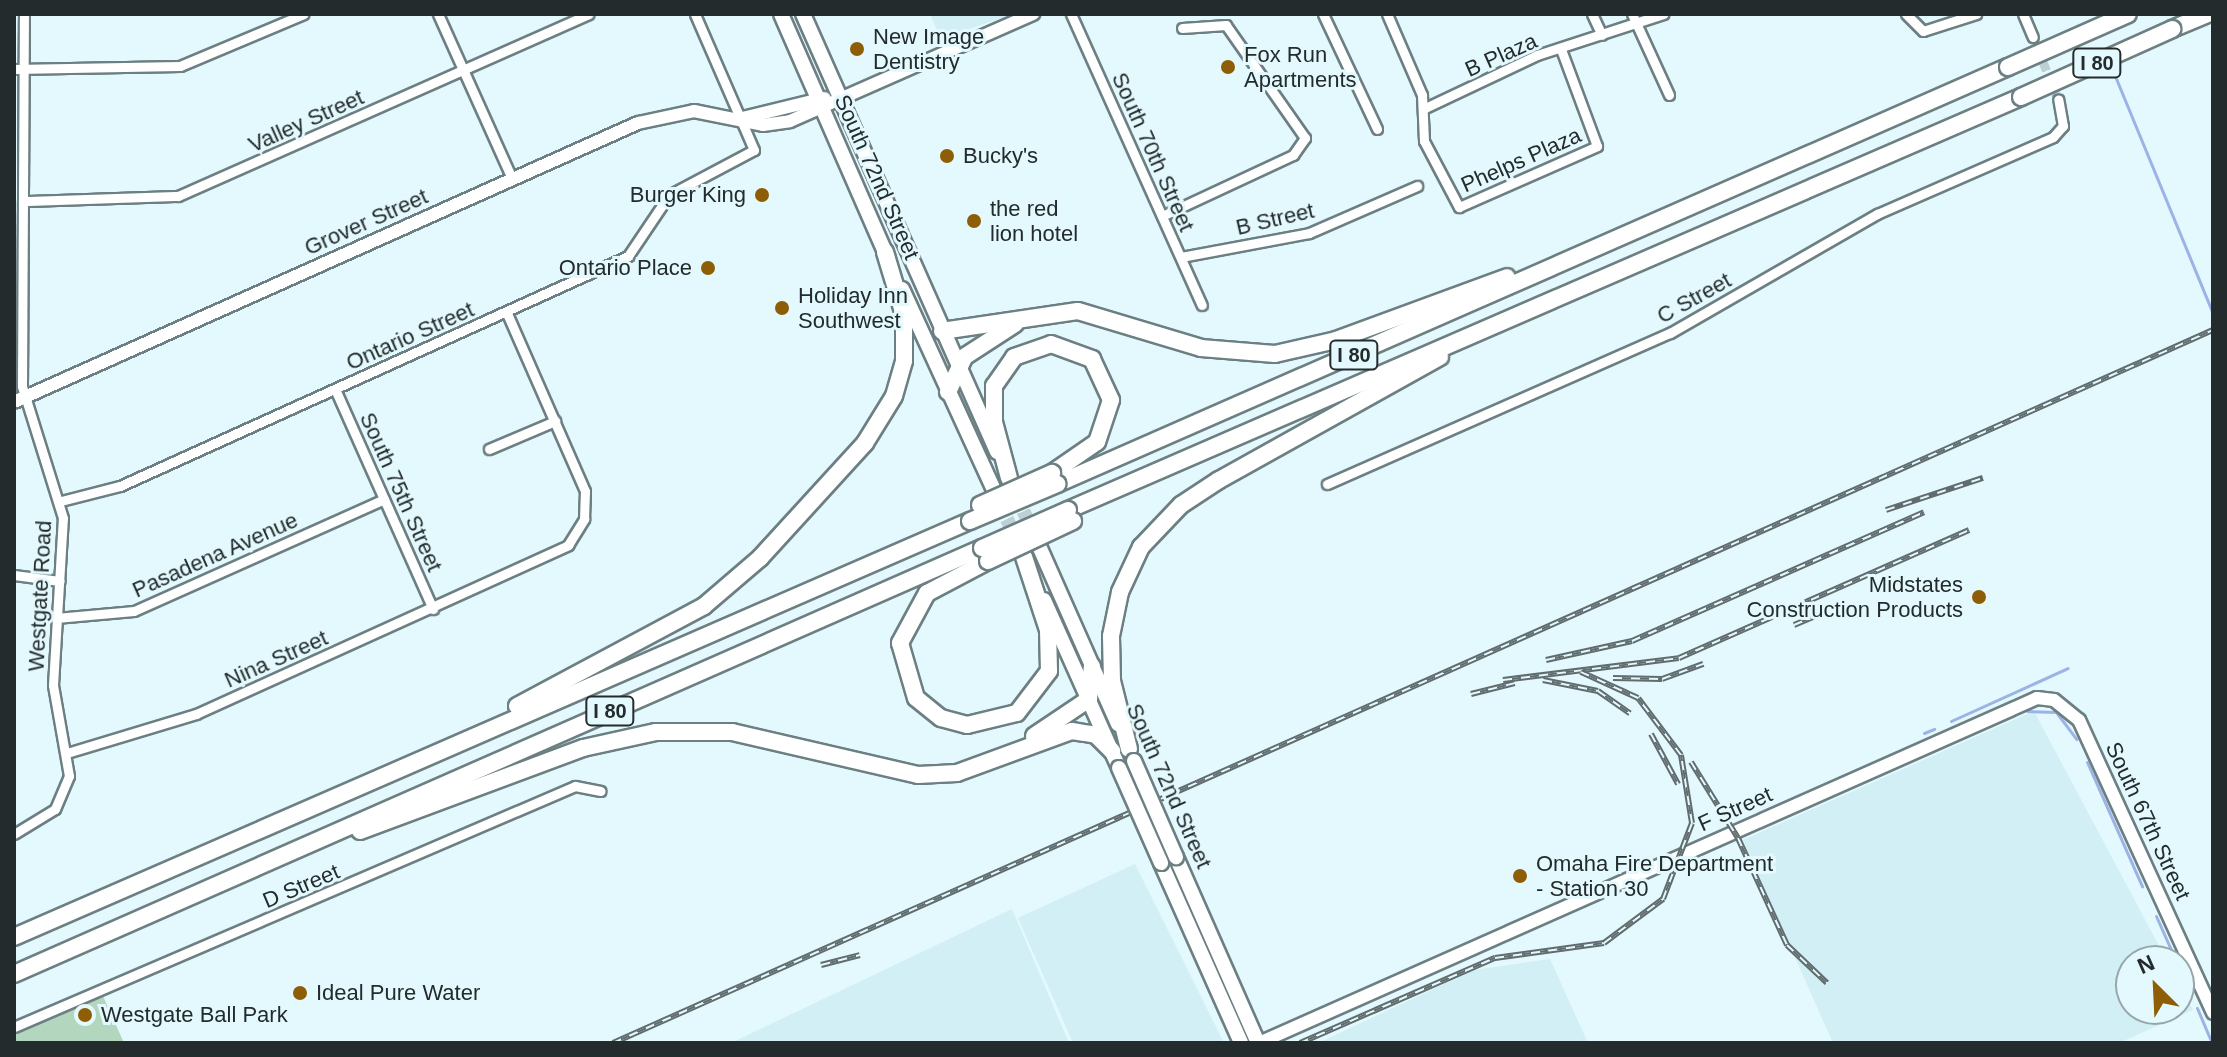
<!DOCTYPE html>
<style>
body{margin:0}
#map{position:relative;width:2227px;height:1057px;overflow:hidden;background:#e4f9fd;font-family:Helvetica,sans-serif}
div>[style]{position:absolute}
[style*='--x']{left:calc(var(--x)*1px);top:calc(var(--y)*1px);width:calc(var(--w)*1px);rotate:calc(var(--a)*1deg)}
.built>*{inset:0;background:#d1eff4}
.green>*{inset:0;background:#b2d6be}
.stream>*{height:3px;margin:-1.5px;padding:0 1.5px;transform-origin:1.5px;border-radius:1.5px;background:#9cb3e5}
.street-tunnel>*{height:9px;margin-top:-4.5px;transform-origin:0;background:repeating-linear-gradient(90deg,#bdd0d3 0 9px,transparent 0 13.5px)}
.primary-tunnel>*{height:14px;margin-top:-7px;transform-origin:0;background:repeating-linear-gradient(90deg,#bdd0d3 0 14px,transparent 0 21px)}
.roads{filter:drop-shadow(2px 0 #6c7f82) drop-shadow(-2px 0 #6c7f82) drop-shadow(0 2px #6c7f82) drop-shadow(0 -2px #6c7f82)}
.street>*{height:9px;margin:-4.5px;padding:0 4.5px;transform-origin:4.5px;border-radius:4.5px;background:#fff}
.secondary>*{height:12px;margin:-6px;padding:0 6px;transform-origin:6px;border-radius:6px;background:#fff}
.primary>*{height:14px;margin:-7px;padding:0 7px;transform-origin:7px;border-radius:7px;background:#fff}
.highway>*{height:16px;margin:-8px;padding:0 8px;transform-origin:8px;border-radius:8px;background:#fff}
.rail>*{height:6px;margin-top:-3px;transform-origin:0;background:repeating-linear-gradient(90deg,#e4f9fd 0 9px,#606c6e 0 18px);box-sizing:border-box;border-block:2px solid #606c6e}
.bridges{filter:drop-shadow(2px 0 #6c7f82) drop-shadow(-2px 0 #6c7f82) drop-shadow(0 2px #6c7f82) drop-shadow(0 -2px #6c7f82)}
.primary-bridge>*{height:14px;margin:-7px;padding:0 7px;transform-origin:7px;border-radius:7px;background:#fff}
.highway-bridge>*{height:16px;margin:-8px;padding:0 8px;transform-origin:8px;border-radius:8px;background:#fff}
.dots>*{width:22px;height:22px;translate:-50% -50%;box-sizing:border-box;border:4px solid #e4f9fd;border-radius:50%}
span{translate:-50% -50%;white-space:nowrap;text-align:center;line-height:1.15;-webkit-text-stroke:6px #e4f9fd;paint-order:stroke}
.shield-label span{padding:2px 6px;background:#e4f9fd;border:2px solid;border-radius:6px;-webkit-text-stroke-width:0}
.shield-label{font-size:20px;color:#232b2c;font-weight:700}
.poi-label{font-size:22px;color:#232b2c}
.left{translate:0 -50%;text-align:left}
.right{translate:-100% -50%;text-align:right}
.street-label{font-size:22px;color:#232b2c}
.frame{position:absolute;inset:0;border:16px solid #232b2c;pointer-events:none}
.north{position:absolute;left:2115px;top:945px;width:80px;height:80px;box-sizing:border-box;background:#e4f9fd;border:2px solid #97a7a9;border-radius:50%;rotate:336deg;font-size:22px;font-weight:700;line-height:32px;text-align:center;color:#232b2c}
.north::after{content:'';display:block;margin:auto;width:28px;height:36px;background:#8d5e05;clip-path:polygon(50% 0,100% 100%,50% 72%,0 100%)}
</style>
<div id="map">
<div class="built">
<div style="clip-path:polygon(930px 14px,1012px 14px,941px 39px)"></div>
<div style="clip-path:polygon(2034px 711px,2167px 961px,2131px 961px,2131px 1009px,2179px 1009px,2179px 984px,2193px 1010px,2119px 1043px,1833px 1043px,1743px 840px)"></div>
<div style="clip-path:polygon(1135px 864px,1224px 1043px,1073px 1043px,1018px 918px)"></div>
<div style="clip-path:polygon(1012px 909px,1069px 1043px,731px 1043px)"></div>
<div style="clip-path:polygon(1550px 959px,1588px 1043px,1318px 1043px,1474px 970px)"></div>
</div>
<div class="green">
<div style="clip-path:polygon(103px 996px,124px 1043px,14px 1043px,14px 1034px)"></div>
</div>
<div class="stream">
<div style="--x:2115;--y:76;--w:257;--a:67.6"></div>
<div style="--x:2027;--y:711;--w:29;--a:2"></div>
<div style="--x:2056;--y:712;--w:34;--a:53"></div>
<div style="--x:1951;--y:721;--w:128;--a:-24.4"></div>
<div style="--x:1924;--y:733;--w:11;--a:-22"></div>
<div style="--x:2087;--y:762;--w:136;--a:66.1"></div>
<div style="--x:2156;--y:916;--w:49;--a:66"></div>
<div style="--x:2179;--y:968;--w:30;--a:66"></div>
<div style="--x:2197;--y:1008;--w:38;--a:67"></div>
</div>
<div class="street-tunnel">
<div style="--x:2033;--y:37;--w:67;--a:68"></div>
</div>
<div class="primary-tunnel">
<div style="--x:1015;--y:492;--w:47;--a:66.2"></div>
<div style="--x:998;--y:500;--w:47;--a:65.1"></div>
</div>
<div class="roads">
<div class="street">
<div style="--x:438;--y:14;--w:181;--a:65.8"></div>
<div style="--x:1071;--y:14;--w:319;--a:65.8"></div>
<div style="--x:1323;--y:14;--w:127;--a:64.8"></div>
<div style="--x:1387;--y:14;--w:88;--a:66.6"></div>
<div style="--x:1422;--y:95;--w:46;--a:87.5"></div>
<div style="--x:1424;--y:141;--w:75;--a:62.1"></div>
<div style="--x:1459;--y:207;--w:151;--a:-23.8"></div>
<div style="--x:1597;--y:146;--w:103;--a:-110.4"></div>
<div style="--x:1592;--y:14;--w:23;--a:65"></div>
<div style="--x:1632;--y:14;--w:89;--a:65.4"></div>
<div style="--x:1906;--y:14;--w:24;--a:45"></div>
<div style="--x:1923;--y:31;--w:56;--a:-17.8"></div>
<div style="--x:2023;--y:14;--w:25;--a:67"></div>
<div style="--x:14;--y:69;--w:166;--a:-1"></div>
<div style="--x:180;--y:66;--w:134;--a:-22.8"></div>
<div style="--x:1425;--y:108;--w:124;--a:-25.3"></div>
<div style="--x:1537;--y:55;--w:133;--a:-18"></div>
<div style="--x:25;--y:201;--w:153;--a:-1.9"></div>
<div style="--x:178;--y:196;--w:449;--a:-23.9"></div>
<div style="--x:1162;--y:216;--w:145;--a:-25"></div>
<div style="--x:1293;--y:155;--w:21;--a:-55"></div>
<div style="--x:1305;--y:138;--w:138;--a:-125"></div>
<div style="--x:1226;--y:25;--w:44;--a:176.1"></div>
<div style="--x:1181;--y:257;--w:130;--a:-10.6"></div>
<div style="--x:1309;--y:233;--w:118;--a:-23.5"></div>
<div style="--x:335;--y:389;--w:241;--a:66"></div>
<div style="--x:489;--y:449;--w:72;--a:-23"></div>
<div style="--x:1327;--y:484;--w:375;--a:-23.8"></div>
<div style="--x:1670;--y:333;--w:239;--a:-29.9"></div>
<div style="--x:1877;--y:214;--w:192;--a:-23.6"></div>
<div style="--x:2053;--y:137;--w:15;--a:-48"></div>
<div style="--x:2063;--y:126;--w:27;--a:-100"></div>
<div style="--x:61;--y:501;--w:61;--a:-14.3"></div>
<div style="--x:120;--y:486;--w:558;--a:-24.36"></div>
<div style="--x:628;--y:256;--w:73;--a:-56.1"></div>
<div style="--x:669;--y:195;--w:96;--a:-27.9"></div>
<div style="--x:754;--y:150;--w:148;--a:-113.5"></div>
<div style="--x:14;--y:575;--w:46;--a:7.4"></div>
<div style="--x:56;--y:618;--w:78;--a:-5.1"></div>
<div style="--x:134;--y:611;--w:274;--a:-24.1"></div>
<div style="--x:67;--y:753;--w:135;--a:-16.8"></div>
<div style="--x:196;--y:714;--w:409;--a:-24.4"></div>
<div style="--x:568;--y:545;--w:31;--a:-58"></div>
<div style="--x:584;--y:519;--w:28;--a:-88"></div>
<div style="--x:585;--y:491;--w:194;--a:-113.7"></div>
<div style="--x:14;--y:834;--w:48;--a:-31.4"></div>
<div style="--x:55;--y:809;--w:36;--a:-67"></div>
<div style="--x:69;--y:776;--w:92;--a:-100"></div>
<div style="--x:53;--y:685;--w:167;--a:-86.6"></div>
<div style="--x:63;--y:518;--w:138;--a:-107.3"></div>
<div style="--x:22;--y:386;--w:372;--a:-89.7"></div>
<div style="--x:14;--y:1027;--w:611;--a:-23.25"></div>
<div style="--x:575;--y:786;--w:26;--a:11"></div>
</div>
<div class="secondary">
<div style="--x:743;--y:118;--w:84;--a:-13.7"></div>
<div style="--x:14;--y:402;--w:684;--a:-24.09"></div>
<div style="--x:638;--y:123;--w:57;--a:-12.1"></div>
<div style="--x:694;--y:111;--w:70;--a:11.5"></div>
<div style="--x:763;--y:125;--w:27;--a:-8"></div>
<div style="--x:790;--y:121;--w:266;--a:-23.8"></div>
<div style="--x:1259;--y:1043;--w:851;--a:-23.91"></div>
<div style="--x:2037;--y:698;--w:17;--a:7"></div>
<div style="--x:2054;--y:700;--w:32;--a:39"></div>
<div style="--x:2079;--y:720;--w:322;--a:65.4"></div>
</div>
<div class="primary">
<div style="--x:781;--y:14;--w:267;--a:66.4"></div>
<div style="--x:803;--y:14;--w:479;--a:66.1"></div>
<div style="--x:902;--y:289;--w:219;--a:65.4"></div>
<div style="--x:1039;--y:546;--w:195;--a:66.1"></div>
<div style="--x:1044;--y:600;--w:184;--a:65.9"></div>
<div style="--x:1176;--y:857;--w:203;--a:66.2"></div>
<div style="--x:1161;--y:863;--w:197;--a:66"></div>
</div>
<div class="highway">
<div style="--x:2172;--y:29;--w:39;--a:-23"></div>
<div style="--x:942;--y:331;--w:137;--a:-8.4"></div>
<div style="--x:1078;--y:311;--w:128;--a:16.7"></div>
<div style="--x:1201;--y:348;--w:74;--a:4.6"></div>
<div style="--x:1275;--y:354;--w:63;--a:-12.9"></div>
<div style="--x:1336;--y:340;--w:182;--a:-20.2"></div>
<div style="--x:948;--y:392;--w:38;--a:-65"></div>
<div style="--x:964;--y:357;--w:61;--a:-32.9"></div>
<div style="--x:1009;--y:478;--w:58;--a:-105"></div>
<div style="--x:994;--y:422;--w:36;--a:-90"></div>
<div style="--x:994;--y:386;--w:35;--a:-55"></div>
<div style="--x:1014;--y:357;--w:39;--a:-19"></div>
<div style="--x:1051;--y:344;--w:44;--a:20.1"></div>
<div style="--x:1092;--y:359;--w:45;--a:65.1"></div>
<div style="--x:1111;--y:400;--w:44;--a:108.4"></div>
<div style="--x:1097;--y:442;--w:55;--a:145.4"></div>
<div style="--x:1057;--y:484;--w:1038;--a:-23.68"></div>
<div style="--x:1068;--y:510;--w:1039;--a:-23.43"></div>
<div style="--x:988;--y:561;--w:69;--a:152.3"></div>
<div style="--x:927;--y:593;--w:57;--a:118.4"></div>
<div style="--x:900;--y:643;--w:57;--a:73.8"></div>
<div style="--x:916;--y:698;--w:32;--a:39"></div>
<div style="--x:941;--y:718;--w:27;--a:15"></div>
<div style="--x:967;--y:725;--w:51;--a:-13.5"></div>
<div style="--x:1017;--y:713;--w:53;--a:-52.7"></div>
<div style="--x:1049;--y:671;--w:41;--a:-91.4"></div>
<div style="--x:1048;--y:630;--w:77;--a:-108.2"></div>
<div style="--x:517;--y:706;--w:212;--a:-28.1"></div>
<div style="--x:704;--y:606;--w:74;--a:-40.6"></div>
<div style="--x:760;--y:558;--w:156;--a:-47.6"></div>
<div style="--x:865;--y:443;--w:55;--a:-58.3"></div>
<div style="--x:894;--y:396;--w:36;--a:-74"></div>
<div style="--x:904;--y:361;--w:46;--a:-90"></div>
<div style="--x:904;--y:315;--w:66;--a:-106.8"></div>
<div style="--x:1034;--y:736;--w:66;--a:-33.9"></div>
<div style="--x:1089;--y:699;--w:33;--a:-85"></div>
<div style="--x:1129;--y:749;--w:70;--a:-104"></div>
<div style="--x:1112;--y:681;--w:45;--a:-91.3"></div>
<div style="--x:1111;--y:636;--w:45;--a:-78.4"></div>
<div style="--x:1120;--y:592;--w:50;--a:-65"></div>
<div style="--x:1141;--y:547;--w:58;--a:-46.4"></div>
<div style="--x:1181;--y:505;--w:45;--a:-33.3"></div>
<div style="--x:1219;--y:480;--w:253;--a:-29.1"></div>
<div style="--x:360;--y:831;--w:238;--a:-20.4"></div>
<div style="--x:583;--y:748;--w:75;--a:-12.4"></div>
<div style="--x:656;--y:732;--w:76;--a:0"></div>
<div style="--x:732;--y:732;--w:191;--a:13"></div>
<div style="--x:918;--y:775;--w:39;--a:-3"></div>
<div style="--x:957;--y:773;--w:122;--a:-20.1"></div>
<div style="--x:1072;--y:731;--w:24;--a:9"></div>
<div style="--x:1096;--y:735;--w:23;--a:45"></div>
<div style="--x:14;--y:937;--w:1043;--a:-23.52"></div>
<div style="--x:14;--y:974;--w:1058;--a:-23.75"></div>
</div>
</div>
<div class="rail">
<div style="--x:1886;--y:510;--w:102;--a:-18.3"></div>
<div style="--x:1794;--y:625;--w:36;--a:-23"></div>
<div style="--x:1546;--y:660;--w:88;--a:-12.5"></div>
<div style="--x:1632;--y:641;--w:319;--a:-23.8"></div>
<div style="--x:1613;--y:678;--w:49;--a:1.2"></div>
<div style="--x:1662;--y:679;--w:44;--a:-20.1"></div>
<div style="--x:1503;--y:680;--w:177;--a:-7.1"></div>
<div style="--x:1679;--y:658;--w:317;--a:-23.8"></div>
<div style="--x:1543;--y:680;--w:56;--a:11.3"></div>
<div style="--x:1598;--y:691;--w:39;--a:35"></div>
<div style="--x:1471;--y:694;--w:45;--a:-14"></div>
<div style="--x:1651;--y:734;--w:57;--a:61.6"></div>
<div style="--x:1691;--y:762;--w:89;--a:58.3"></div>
<div style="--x:1738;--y:838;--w:118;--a:65.4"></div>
<div style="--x:1787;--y:945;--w:55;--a:43.5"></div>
<div style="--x:821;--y:965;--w:40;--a:-14.4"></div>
<div style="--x:613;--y:1043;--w:1752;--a:-24.02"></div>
<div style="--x:1300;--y:1043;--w:213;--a:-23.6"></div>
<div style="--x:1495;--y:958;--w:110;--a:-7.8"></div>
<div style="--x:1604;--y:943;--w:74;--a:-36.7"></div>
<div style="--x:1663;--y:899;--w:81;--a:-69.1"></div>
<div style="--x:1692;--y:823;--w:69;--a:-99.2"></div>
<div style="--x:1681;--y:755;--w:71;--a:-127"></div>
<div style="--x:1638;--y:698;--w:63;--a:-155.5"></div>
</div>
<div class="bridges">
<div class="primary-bridge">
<div style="--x:1134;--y:761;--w:105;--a:66.4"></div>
<div style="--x:1119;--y:768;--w:104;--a:66.1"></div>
</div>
<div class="highway-bridge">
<div style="--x:2008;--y:67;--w:131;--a:-23.8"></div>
<div style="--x:2021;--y:97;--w:166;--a:-24.2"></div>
<div style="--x:980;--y:505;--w:79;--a:-24"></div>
<div style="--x:970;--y:521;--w:95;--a:-23"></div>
<div style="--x:982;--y:548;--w:94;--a:-23.8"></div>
<div style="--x:988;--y:561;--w:94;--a:-25.2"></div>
</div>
</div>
<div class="dots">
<div style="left:857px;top:49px;background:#8d5e05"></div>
<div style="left:1228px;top:67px;background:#8d5e05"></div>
<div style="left:947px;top:156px;background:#8d5e05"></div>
<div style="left:762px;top:195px;background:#8d5e05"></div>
<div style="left:974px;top:221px;background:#8d5e05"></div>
<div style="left:708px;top:268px;background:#8d5e05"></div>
<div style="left:782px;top:308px;background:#8d5e05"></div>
<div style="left:1979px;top:597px;background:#8d5e05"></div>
<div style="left:1520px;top:876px;background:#8d5e05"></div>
<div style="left:300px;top:993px;background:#8d5e05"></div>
<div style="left:85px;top:1015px;background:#8d5e05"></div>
</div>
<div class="shield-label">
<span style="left:2097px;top:63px">I 80</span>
<span style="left:1354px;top:355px">I 80</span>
<span style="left:610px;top:711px">I 80</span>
</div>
<div class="poi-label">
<span class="left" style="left:873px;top:49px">New Image<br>Dentistry</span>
<span class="left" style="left:1244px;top:67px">Fox Run<br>Apartments</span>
<span class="left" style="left:963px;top:156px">Bucky's</span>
<span class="right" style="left:746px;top:195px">Burger King</span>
<span class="left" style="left:990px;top:221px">the red<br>lion hotel</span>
<span class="right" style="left:692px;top:268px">Ontario Place</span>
<span class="left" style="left:798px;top:308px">Holiday Inn<br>Southwest</span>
<span class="right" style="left:1963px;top:597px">Midstates<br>Construction Products</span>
<span class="left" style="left:1536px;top:876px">Omaha Fire Department<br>- Station 30</span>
<span class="left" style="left:316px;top:993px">Ideal Pure Water</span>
<span class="left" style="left:101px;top:1015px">Westgate Ball Park</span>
</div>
<div class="street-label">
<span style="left:1501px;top:55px;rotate:-24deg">B Plaza</span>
<span style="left:306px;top:121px;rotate:-24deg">Valley Street</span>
<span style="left:1153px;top:152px;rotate:66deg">South 70th Street</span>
<span style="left:1521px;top:160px;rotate:-24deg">Phelps Plaza</span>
<span style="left:877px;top:177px;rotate:66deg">South 72nd Street</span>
<span style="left:1275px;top:219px;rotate:-13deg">B Street</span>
<span style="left:366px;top:222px;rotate:-24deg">Grover Street</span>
<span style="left:1694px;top:298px;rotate:-29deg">C Street</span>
<span style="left:410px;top:336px;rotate:-24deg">Ontario Street</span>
<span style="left:401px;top:492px;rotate:66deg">South 75th Street</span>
<span style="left:215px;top:555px;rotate:-24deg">Pasadena Avenue</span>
<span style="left:40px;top:596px;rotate:-87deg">Westgate Road</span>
<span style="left:276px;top:659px;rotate:-24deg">Nina Street</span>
<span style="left:1169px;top:786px;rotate:66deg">South 72nd Street</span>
<span style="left:1735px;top:809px;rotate:-24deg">F Street</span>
<span style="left:2148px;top:821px;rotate:65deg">South 67th Street</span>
<span style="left:301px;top:886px;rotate:-23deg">D Street</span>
</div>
<div class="frame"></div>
<div class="north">N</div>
</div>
